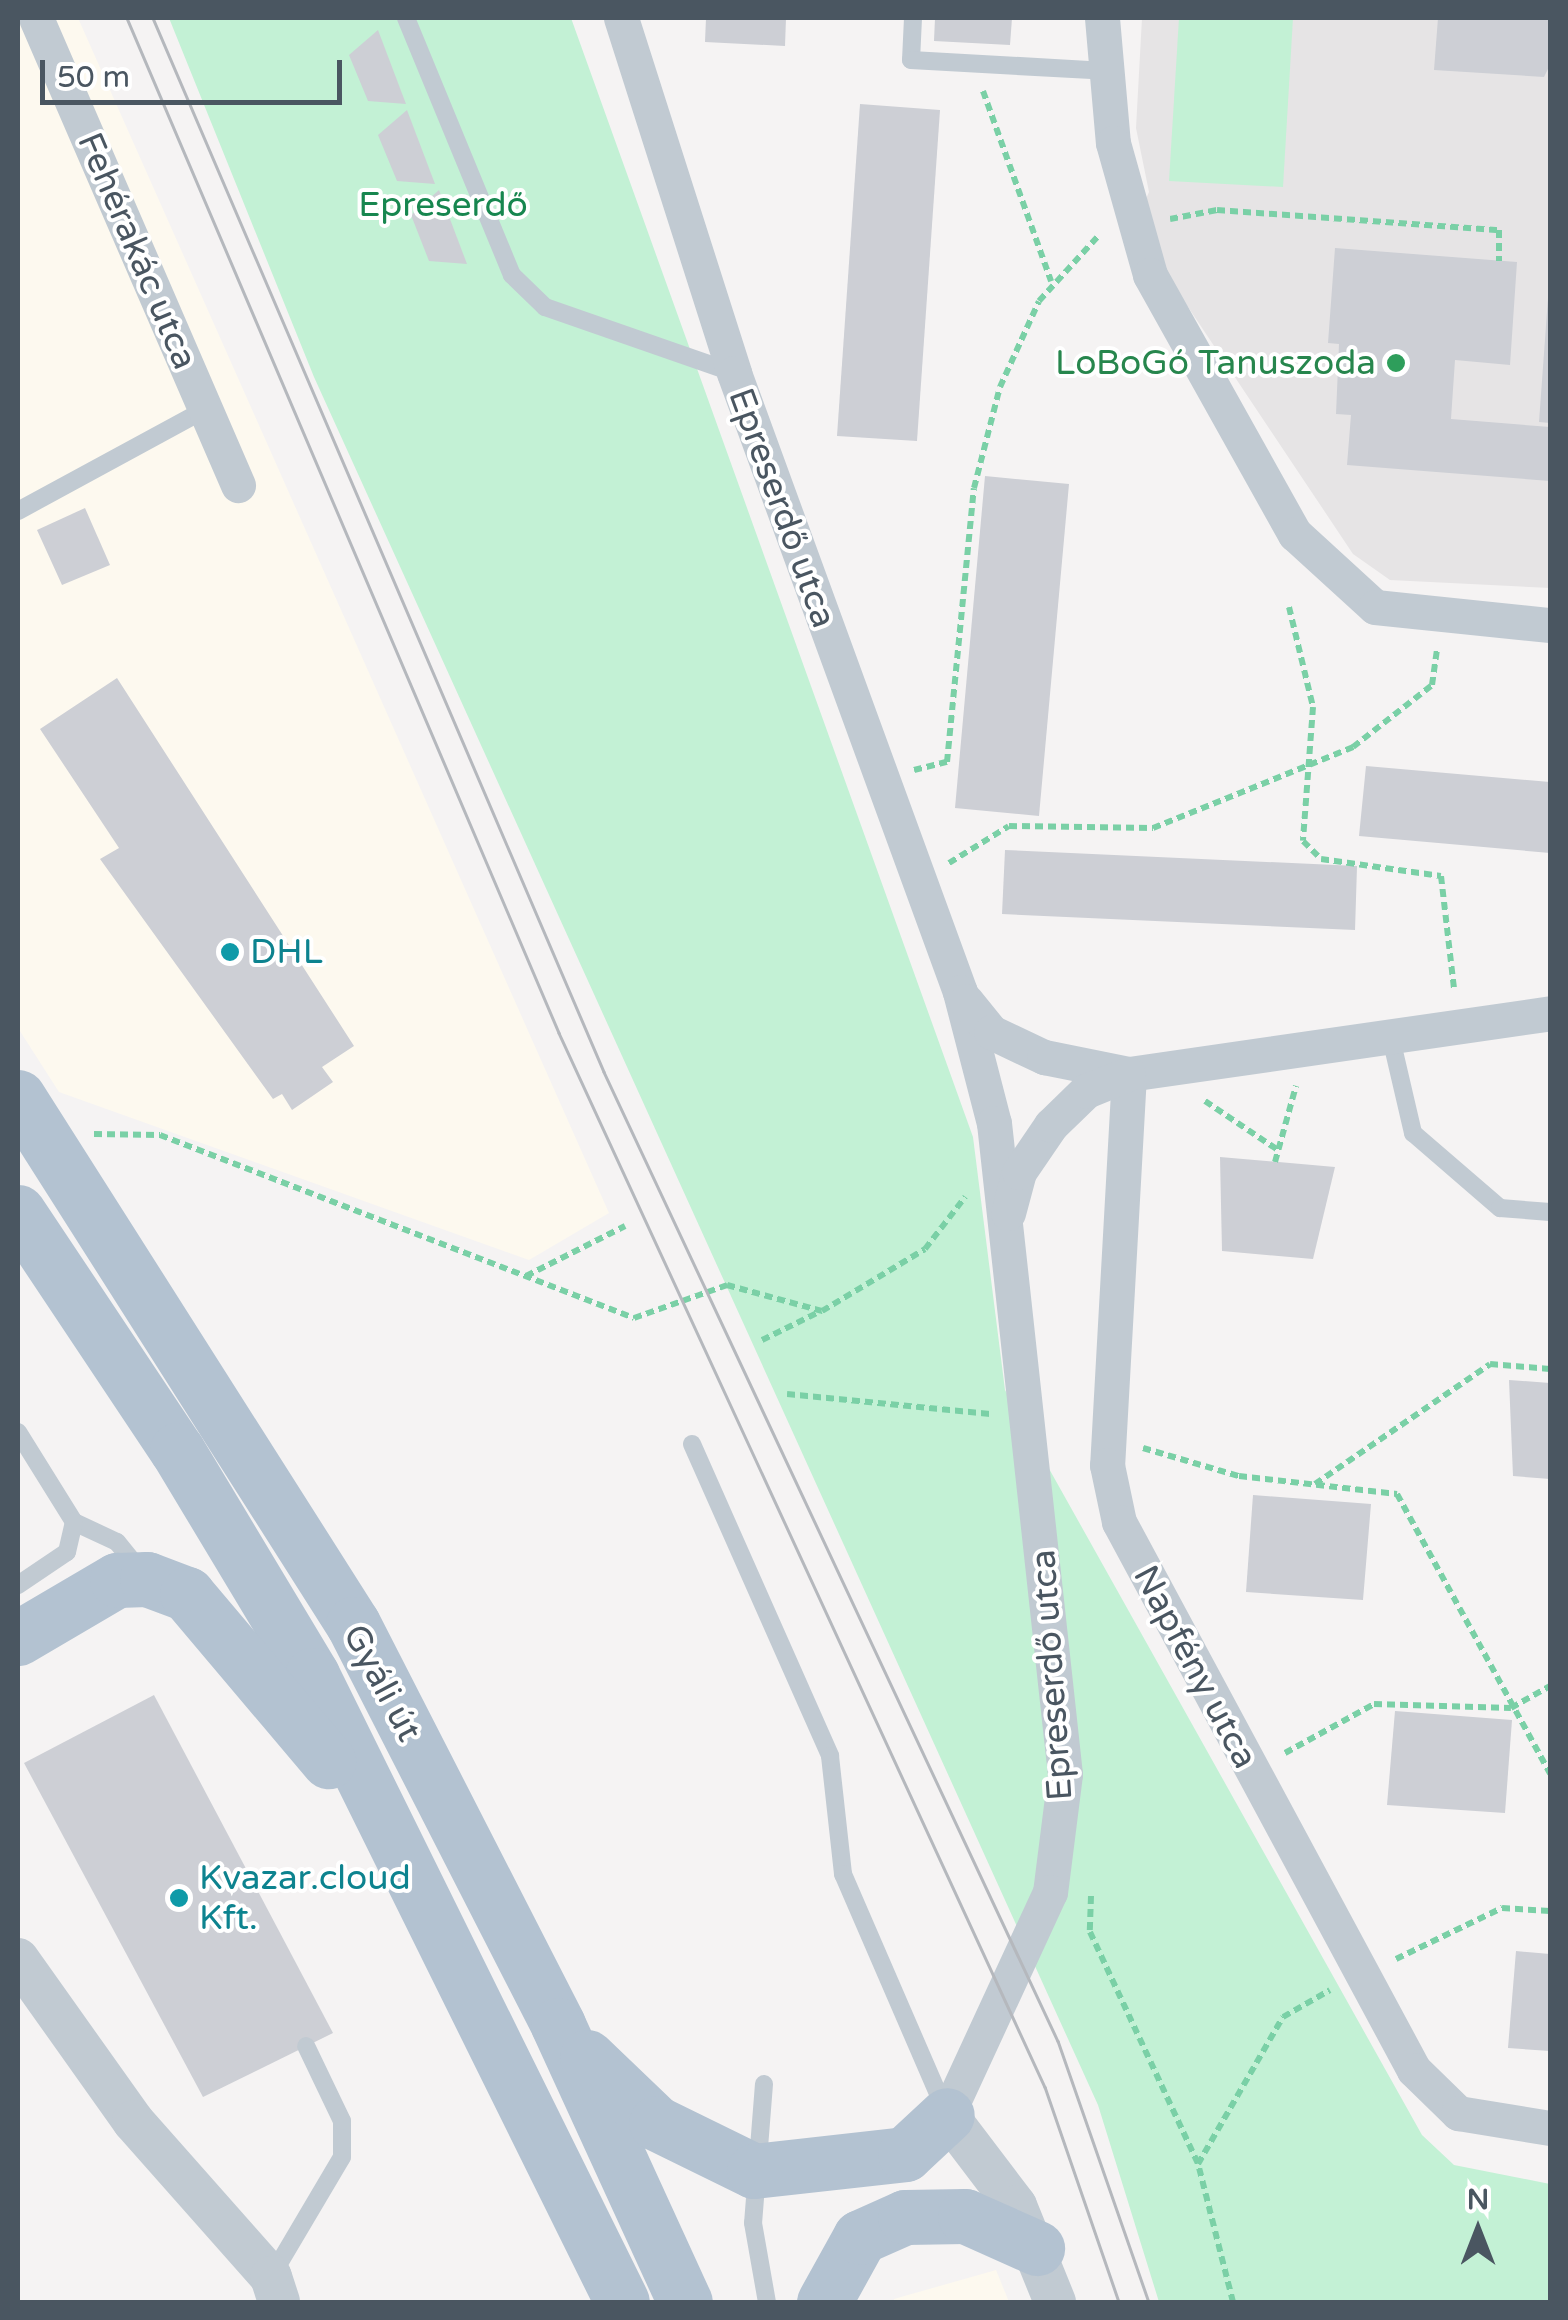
<!DOCTYPE html>
<meta charset="utf-8">
<style>
body{margin:0}
#map{position:relative;width:1568px;height:2320px;overflow:hidden;background:#f5f3f3;font-family:"Varela Round",sans-serif}
div>[style]{position:absolute}
[style*='--x']{left:calc(var(--x)*1px);top:calc(var(--y)*1px);width:calc(var(--w)*1px);rotate:calc(var(--a)*1deg)}
.commercial>*{inset:0;background:#fdf9ef}
.education>*{inset:0;background:#e6e4e5}
.green>*{inset:0;background:#c3f1d5}
.building>*{inset:0;background:#cdcfd5}
.path>*{height:6px;margin-top:-3px;transform-origin:0;background:repeating-linear-gradient(90deg,#7ad0a6 0 8px,transparent 0 13px)}
.service>*{height:18px;margin:-9px;padding:0 9px;transform-origin:9px;border-radius:9px;background:#c1cad2}
.minor>*{height:35px;margin:-17.5px;padding:0 17.5px;transform-origin:17.5px;border-radius:17.5px;background:#c1cad2}
.tertiary>*{height:42px;margin:-21px;padding:0 21px;transform-origin:21px;border-radius:21px;background:#c1cad2}
.primary>*{height:55px;margin:-27.5px;padding:0 27.5px;transform-origin:27.5px;border-radius:27.5px;background:#b3c2d1}
.tram>*{height:2.5px;margin:-1.25px;padding:0 1.25px;transform-origin:1.25px;border-radius:1.25px;background:#b5b8bd}
.dots>*{width:28px;height:28px;translate:-50% -50%;box-sizing:border-box;border:5px solid #fff;border-radius:50%}
span{translate:-50% -50%;white-space:nowrap;text-align:center;line-height:1.15;-webkit-text-stroke:8px #fff;paint-order:stroke}
.park-label{font-size:35px;color:#17864f}
.street-label{font-size:35px;color:#4a5661}
.leisure-label{font-size:35px;color:#27864d}
.right{translate:-100% -50%;text-align:right}
.culture-label{font-size:35px;color:#0d838f}
.left{translate:0 -50%;text-align:left}
.frame{position:absolute;inset:0;border:20px solid #4a5661;pointer-events:none}
.north{position:absolute;left:1428px;top:2180px;width:100px;height:100px;-webkit-text-stroke:8px #fff;paint-order:stroke;rotate:0deg;font-size:28px;font-weight:700;line-height:40px;text-align:center;color:#4a5661}
.north::after{content:'';display:block;margin:auto;width:35px;height:45px;background:#4a5661;clip-path:polygon(50% 0,100% 100%,50% 72%,0 100%)}
.scale{position:absolute;left:40px;top:60px;width:302px;height:45px;box-sizing:border-box;border:5px solid #4a5661;border-top:0;padding-left:12px;font-size:30px;line-height:35px;white-space:nowrap;color:#4a5661;-webkit-text-stroke:8px #fff;paint-order:stroke}
</style>
<div id="map">
<div class="commercial">
<div style="clip-path:polygon(18px 18px,78px 18px,609px 1213px,529px 1260px,59px 1092px,18px 1028px)"></div>
<div style="clip-path:polygon(996px 2270px,1009px 2302px,894px 2302px,894px 2299px)"></div>
</div>
<div class="education">
<div style="clip-path:polygon(1142px 18px,1550px 18px,1550px 588px,1390px 580px,1353px 554px,1134px 226px,1149px 192px,1136px 128px)"></div>
</div>
<div class="green">
<div style="clip-path:polygon(169px 18px,571px 18px,973px 1137px,1005px 1390px,1422px 2135px,1454px 2165px,1550px 2184px,1550px 2302px,1159px 2302px,1098px 2105px,314px 377px)"></div>
<div style="clip-path:polygon(1179px 18px,1293px 18px,1283px 187px,1169px 181px)"></div>
</div>
<div class="building">
<div style="clip-path:polygon(706px 18px,786px 18px,785px 46px,705px 42px)"></div>
<div style="clip-path:polygon(935px 18px,1012px 18px,1010px 45px,934px 41px)"></div>
<div style="clip-path:polygon(1438px 18px,1550px 18px,1550px 65px,1544px 77px,1434px 70px)"></div>
<div style="clip-path:polygon(378px 30px,406px 104px,368px 101px,349px 55px)"></div>
<div style="clip-path:polygon(860px 104px,940px 110px,917px 441px,837px 436px)"></div>
<div style="clip-path:polygon(407px 110px,435px 184px,397px 181px,378px 135px)"></div>
<div style="clip-path:polygon(439px 190px,467px 264px,429px 261px,411px 215px)"></div>
<div style="clip-path:polygon(1335px 248px,1517px 262px,1510px 365px,1455px 360px,1451px 419px,1550px 427px,1550px 481px,1347px 465px,1351px 415px,1336px 414px,1339px 344px,1328px 343px)"></div>
<div style="clip-path:polygon(1548px 298px,1550px 298px,1550px 423px,1539px 422px)"></div>
<div style="clip-path:polygon(985px 476px,1069px 484px,1039px 816px,955px 808px)"></div>
<div style="clip-path:polygon(85px 508px,110px 565px,62px 585px,37px 530px)"></div>
<div style="clip-path:polygon(117px 678px,354px 1046px,322px 1067px,333px 1082px,292px 1110px,282px 1094px,273px 1099px,100px 859px,119px 848px,40px 729px)"></div>
<div style="clip-path:polygon(1366px 766px,1550px 782px,1550px 853px,1359px 836px)"></div>
<div style="clip-path:polygon(1005px 850px,1357px 866px,1355px 930px,1002px 914px)"></div>
<div style="clip-path:polygon(1220px 1157px,1335px 1167px,1313px 1259px,1222px 1251px)"></div>
<div style="clip-path:polygon(1509px 1380px,1550px 1383px,1550px 1479px,1513px 1476px)"></div>
<div style="clip-path:polygon(1253px 1495px,1371px 1504px,1363px 1600px,1246px 1592px)"></div>
<div style="clip-path:polygon(154px 1695px,333px 2033px,203px 2097px,24px 1763px)"></div>
<div style="clip-path:polygon(1395px 1711px,1512px 1720px,1505px 1813px,1387px 1805px)"></div>
<div style="clip-path:polygon(1516px 1951px,1550px 1954px,1550px 2051px,1508px 2048px)"></div>
</div>
<div class="path">
<div style="--x:983;--y:91;--w:202;--a:70.3"></div>
<div style="--x:1170;--y:219;--w:48;--a:-10.8"></div>
<div style="--x:1217;--y:210;--w:283;--a:4.1"></div>
<div style="--x:1499;--y:230;--w:31;--a:90"></div>
<div style="--x:1289;--y:607;--w:103;--a:76.5"></div>
<div style="--x:1313;--y:707;--w:134;--a:94.3"></div>
<div style="--x:1303;--y:841;--w:25;--a:45"></div>
<div style="--x:1321;--y:859;--w:121;--a:8.1"></div>
<div style="--x:1441;--y:876;--w:114;--a:83.4"></div>
<div style="--x:914;--y:770;--w:34;--a:-14"></div>
<div style="--x:947;--y:762;--w:275;--a:-84.4"></div>
<div style="--x:974;--y:488;--w:104;--a:-75.6"></div>
<div style="--x:1000;--y:387;--w:94;--a:-65.6"></div>
<div style="--x:1039;--y:301;--w:89;--a:-47.7"></div>
<div style="--x:949;--y:863;--w:70;--a:-31.7"></div>
<div style="--x:1009;--y:826;--w:144;--a:0.8"></div>
<div style="--x:1153;--y:828;--w:216;--a:-22"></div>
<div style="--x:1353;--y:747;--w:100;--a:-38.1"></div>
<div style="--x:1432;--y:685;--w:37;--a:-82"></div>
<div style="--x:1205;--y:1101;--w:88;--a:33.9"></div>
<div style="--x:94;--y:1134;--w:66;--a:0.9"></div>
<div style="--x:160;--y:1135;--w:508;--a:21.11"></div>
<div style="--x:634;--y:1318;--w:99;--a:-19.5"></div>
<div style="--x:727;--y:1285;--w:98;--a:15.3"></div>
<div style="--x:822;--y:1311;--w:120;--a:-31"></div>
<div style="--x:925;--y:1249;--w:66;--a:-52.4"></div>
<div style="--x:1275;--y:1162;--w:79;--a:-74.6"></div>
<div style="--x:526;--y:1276;--w:111;--a:-26.8"></div>
<div style="--x:762;--y:1340;--w:66;--a:-26.2"></div>
<div style="--x:787;--y:1394;--w:204;--a:5.6"></div>
<div style="--x:1143;--y:1448;--w:100;--a:16.3"></div>
<div style="--x:1239;--y:1476;--w:159;--a:6.5"></div>
<div style="--x:1397;--y:1494;--w:319;--a:61.3"></div>
<div style="--x:1315;--y:1484;--w:212;--a:-34.4"></div>
<div style="--x:1490;--y:1364;--w:60;--a:4.8"></div>
<div style="--x:1285;--y:1753;--w:102;--a:-28.8"></div>
<div style="--x:1374;--y:1704;--w:137;--a:1.7"></div>
<div style="--x:1511;--y:1708;--w:45;--a:-29.4"></div>
<div style="--x:1091;--y:1896;--w:36;--a:92"></div>
<div style="--x:1090;--y:1932;--w:256;--a:65"></div>
<div style="--x:1396;--y:1959;--w:118;--a:-25.7"></div>
<div style="--x:1502;--y:1908;--w:48;--a:3.6"></div>
<div style="--x:1233;--y:2302;--w:142;--a:-104.2"></div>
<div style="--x:1198;--y:2164;--w:170;--a:-60"></div>
<div style="--x:1283;--y:2017;--w:54;--a:-29.9"></div>
</div>
<div class="service">
<div style="--x:406;--y:18;--w:278;--a:67.6"></div>
<div style="--x:512;--y:275;--w:46;--a:44.1"></div>
<div style="--x:545;--y:307;--w:200;--a:19.2"></div>
<div style="--x:913;--y:18;--w:42;--a:92.7"></div>
<div style="--x:911;--y:60;--w:195;--a:3.2"></div>
<div style="--x:18;--y:511;--w:214;--a:-28.5"></div>
<div style="--x:1390;--y:1034;--w:102;--a:76.9"></div>
<div style="--x:1413;--y:1133;--w:115;--a:40.8"></div>
<div style="--x:1500;--y:1208;--w:50;--a:4.6"></div>
<div style="--x:18;--y:1432;--w:106;--a:58.1"></div>
<div style="--x:74;--y:1522;--w:47;--a:24.9"></div>
<div style="--x:117;--y:1542;--w:36;--a:51"></div>
<div style="--x:692;--y:1444;--w:341;--a:66.1"></div>
<div style="--x:830;--y:1756;--w:119;--a:83.7"></div>
<div style="--x:843;--y:1874;--w:257;--a:66.6"></div>
<div style="--x:18;--y:1585;--w:59;--a:-34"></div>
<div style="--x:67;--y:1552;--w:31;--a:-77"></div>
<div style="--x:764;--y:2084;--w:139;--a:94.5"></div>
<div style="--x:753;--y:2223;--w:80;--a:80"></div>
<div style="--x:271;--y:2277;--w:139;--a:-59.4"></div>
<div style="--x:342;--y:2157;--w:36;--a:-90"></div>
<div style="--x:342;--y:2121;--w:83;--a:-115.6"></div>
</div>
<div class="minor">
<div style="--x:36;--y:18;--w:509;--a:66.61"></div>
<div style="--x:621;--y:18;--w:373;--a:72.3"></div>
<div style="--x:734;--y:373;--w:659;--a:69.94"></div>
<div style="--x:960;--y:992;--w:135;--a:75.5"></div>
<div style="--x:994;--y:1123;--w:655;--a:83.78"></div>
<div style="--x:1065;--y:1774;--w:119;--a:97.2"></div>
<div style="--x:1050;--y:1892;--w:246;--a:114.8"></div>
<div style="--x:1102;--y:18;--w:125;--a:85"></div>
<div style="--x:1113;--y:143;--w:137;--a:74.3"></div>
<div style="--x:1150;--y:275;--w:297;--a:60.8"></div>
<div style="--x:1295;--y:534;--w:108;--a:42.4"></div>
<div style="--x:1375;--y:607;--w:176;--a:5.9"></div>
<div style="--x:966;--y:1001;--w:40;--a:51"></div>
<div style="--x:991;--y:1032;--w:59;--a:25.3"></div>
<div style="--x:1044;--y:1057;--w:87;--a:11.3"></div>
<div style="--x:1129;--y:1074;--w:425;--a:-8.2"></div>
<div style="--x:1129;--y:1074;--w:392;--a:93.2"></div>
<div style="--x:1107;--y:1465;--w:58;--a:78.1"></div>
<div style="--x:1119;--y:1522;--w:622;--a:61.71"></div>
<div style="--x:1414;--y:2070;--w:62;--a:44.3"></div>
<div style="--x:1458;--y:2113;--w:93;--a:9.3"></div>
<div style="--x:1008;--y:1213;--w:42;--a:-75"></div>
<div style="--x:1019;--y:1172;--w:57;--a:-55.8"></div>
<div style="--x:1051;--y:1125;--w:49;--a:-44.2"></div>
<div style="--x:1086;--y:1091;--w:45;--a:-22"></div>
</div>
<div class="tertiary">
<div style="--x:18;--y:1959;--w:199;--a:54.6"></div>
<div style="--x:133;--y:2121;--w:208;--a:48.5"></div>
<div style="--x:271;--y:2277;--w:26;--a:72"></div>
<div style="--x:947;--y:2115;--w:114;--a:52.8"></div>
<div style="--x:1016;--y:2206;--w:104;--a:67.9"></div>
</div>
<div class="primary">
<div style="--x:18;--y:1097;--w:624;--a:57.56"></div>
<div style="--x:353;--y:1624;--w:450;--a:62.9"></div>
<div style="--x:558;--y:2025;--w:305;--a:65.4"></div>
<div style="--x:18;--y:1212;--w:286;--a:56.3"></div>
<div style="--x:177;--y:1450;--w:262;--a:59"></div>
<div style="--x:312;--y:1675;--w:699;--a:63.69"></div>
<div style="--x:18;--y:1638;--w:115;--a:-30.4"></div>
<div style="--x:117;--y:1580;--w:30;--a:-2"></div>
<div style="--x:147;--y:1579;--w:43;--a:20.6"></div>
<div style="--x:187;--y:1594;--w:219;--a:49.8"></div>
<div style="--x:587;--y:2057;--w:95;--a:43.7"></div>
<div style="--x:656;--y:2123;--w:109;--a:26.1"></div>
<div style="--x:754;--y:2171;--w:152;--a:-6.4"></div>
<div style="--x:905;--y:2154;--w:57;--a:-42.9"></div>
<div style="--x:824;--y:2302;--w:74;--a:-61"></div>
<div style="--x:860;--y:2237;--w:49;--a:-24"></div>
<div style="--x:905;--y:2217;--w:60;--a:-1"></div>
<div style="--x:965;--y:2216;--w:79;--a:24"></div>
</div>
<div class="tram">
<div style="--x:127;--y:18;--w:1103;--a:66.94"></div>
<div style="--x:559;--y:1033;--w:1161;--a:65.25"></div>
<div style="--x:1045;--y:2087;--w:227;--a:71"></div>
<div style="--x:153;--y:18;--w:1146;--a:66.83"></div>
<div style="--x:604;--y:1072;--w:1070;--a:64.9"></div>
<div style="--x:1058;--y:2041;--w:276;--a:70.8"></div>
</div>
<div class="dots">
<div style="left:1396px;top:363px;background:#2e9e5b"></div>
<div style="left:230px;top:952px;background:#0f9aa8"></div>
<div style="left:179px;top:1898px;background:#0f9aa8"></div>
</div>
<div class="park-label">
<span style="left:443px;top:205px">Epreserdő</span>
</div>
<div class="street-label">
<span style="left:137px;top:251px;rotate:67deg">Fehérakác utca</span>
<span style="left:782px;top:508px;rotate:70deg">Epreserdő utca</span>
<span style="left:1195px;top:1667px;rotate:62deg">Napfény utca</span>
<span style="left:1052px;top:1675px;rotate:-94deg">Epreserdő utca</span>
<span style="left:382px;top:1683px;rotate:62deg">Gyáli út</span>
</div>
<div class="leisure-label">
<span class="right" style="left:1376px;top:363px">LoBoGó Tanuszoda</span>
</div>
<div class="culture-label">
<span class="left" style="left:250px;top:952px">DHL</span>
<span class="left" style="left:199px;top:1898px">Kvazar.cloud<br>Kft.</span>
</div>
<div class="frame"></div>
<div class="north">N</div>
<div class="scale">50 m</div>
</div>
